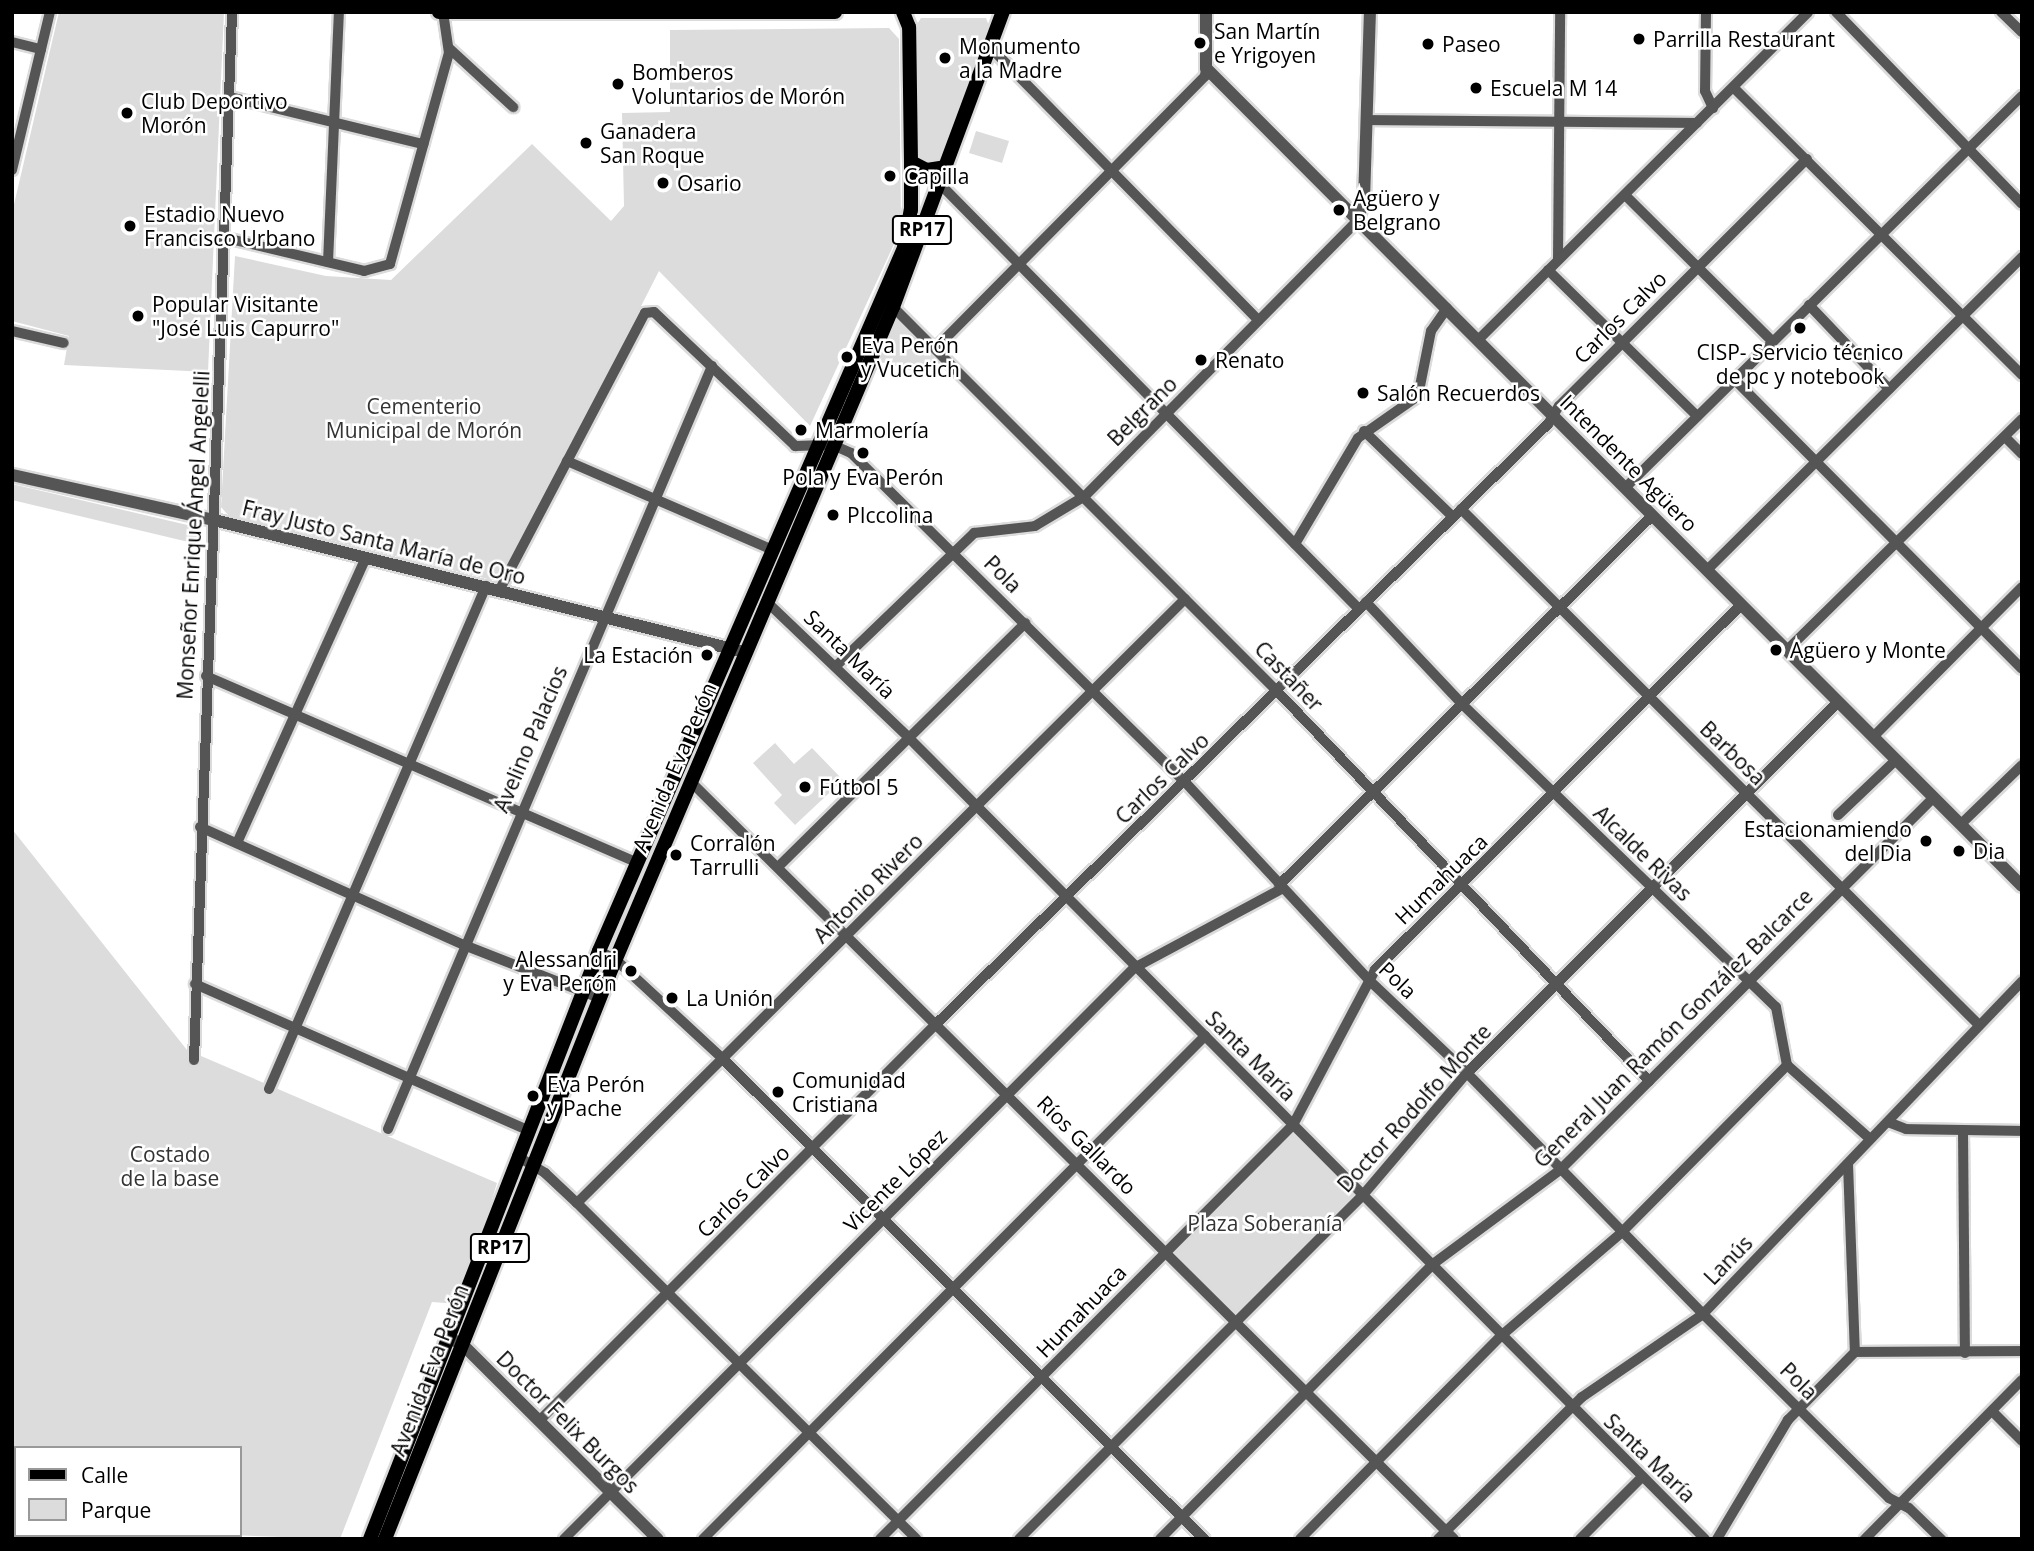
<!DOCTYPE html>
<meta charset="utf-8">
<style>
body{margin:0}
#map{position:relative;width:2034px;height:1551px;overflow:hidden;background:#fff;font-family:"Open Sans",sans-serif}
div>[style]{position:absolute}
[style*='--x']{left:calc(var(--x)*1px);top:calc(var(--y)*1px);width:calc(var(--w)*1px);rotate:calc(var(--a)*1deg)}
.green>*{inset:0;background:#dcdcdc}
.roads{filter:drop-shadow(2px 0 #dbdbdb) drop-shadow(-2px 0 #dbdbdb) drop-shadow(0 2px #dbdbdb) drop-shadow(0 -2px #dbdbdb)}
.minor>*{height:10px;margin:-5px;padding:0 5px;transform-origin:5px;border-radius:5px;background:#555}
.tertiary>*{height:12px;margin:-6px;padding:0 6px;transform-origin:6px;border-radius:6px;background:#555}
.primary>*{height:14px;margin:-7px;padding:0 7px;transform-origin:7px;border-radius:7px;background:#000}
.dots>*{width:19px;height:19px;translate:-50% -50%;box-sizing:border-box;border:4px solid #fff;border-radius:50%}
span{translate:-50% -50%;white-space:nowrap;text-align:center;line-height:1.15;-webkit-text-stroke:5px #fff;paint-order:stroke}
.shield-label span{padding:2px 5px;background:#fff;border:2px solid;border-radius:5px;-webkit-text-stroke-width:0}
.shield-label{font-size:19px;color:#000;font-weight:700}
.poi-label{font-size:21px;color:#000}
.left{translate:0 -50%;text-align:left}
.right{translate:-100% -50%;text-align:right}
.street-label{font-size:21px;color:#000}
.park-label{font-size:21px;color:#333}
.frame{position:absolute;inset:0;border:14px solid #000;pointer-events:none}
.legend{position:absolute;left:14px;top:1446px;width:228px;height:91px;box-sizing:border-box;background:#fff;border:2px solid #999;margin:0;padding:9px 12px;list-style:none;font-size:21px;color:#000}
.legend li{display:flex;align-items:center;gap:14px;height:35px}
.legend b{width:35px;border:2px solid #999}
</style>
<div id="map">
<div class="green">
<div style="clip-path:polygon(59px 12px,224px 12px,208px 372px,64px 365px,69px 336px,12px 321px,12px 213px)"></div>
<div style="clip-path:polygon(921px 18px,986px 18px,989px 26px,939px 162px,930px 165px,916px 158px,917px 24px)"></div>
<div style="clip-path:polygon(889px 28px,899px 39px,901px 229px,810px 426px,659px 271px,500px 582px,228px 515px,221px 507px,235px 256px,326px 276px,391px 280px,532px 144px,611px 221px,624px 206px,622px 113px,670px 112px,670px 30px)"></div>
<div style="clip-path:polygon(976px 131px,1009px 141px,1002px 163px,969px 153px)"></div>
<div style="clip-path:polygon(897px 317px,940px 362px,918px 372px,880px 362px)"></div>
<div style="clip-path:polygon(12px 484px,196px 527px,197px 544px,12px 500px)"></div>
<div style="clip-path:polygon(733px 657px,613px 942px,611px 941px)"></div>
<div style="clip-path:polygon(775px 743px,794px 764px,812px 748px,843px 780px,795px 825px,774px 803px,782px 795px,753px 763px)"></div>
<div style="clip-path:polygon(12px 829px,187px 1050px,497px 1183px,460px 1304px,432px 1302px,340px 1539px,229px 1535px,240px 1535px,240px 1448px,16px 1448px,16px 1477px,12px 1476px)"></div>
<div style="clip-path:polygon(1293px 1125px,1363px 1195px,1237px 1320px,1166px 1252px)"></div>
</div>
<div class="roads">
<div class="minor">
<div style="--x:1706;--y:12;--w:79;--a:90.7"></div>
<div style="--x:1705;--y:91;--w:19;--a:65"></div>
<div style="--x:1836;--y:12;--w:267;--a:45.9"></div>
<div style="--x:2001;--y:12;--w:29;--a:44"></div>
<div style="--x:12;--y:42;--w:30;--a:14"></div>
<div style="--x:990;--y:47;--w:383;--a:45.5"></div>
<div style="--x:450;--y:49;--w:86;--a:42.6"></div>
<div style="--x:1734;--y:88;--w:407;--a:44.9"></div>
<div style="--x:230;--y:97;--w:199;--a:13.7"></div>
<div style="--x:1367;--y:120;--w:330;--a:0.5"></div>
<div style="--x:12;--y:170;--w:163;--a:-76.5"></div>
<div style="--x:939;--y:183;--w:598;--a:45.41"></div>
<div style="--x:1625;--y:195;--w:207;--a:44.8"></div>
<div style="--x:226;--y:238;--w:142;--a:13.4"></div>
<div style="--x:364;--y:271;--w:27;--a:-15"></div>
<div style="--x:390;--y:264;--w:219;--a:-74.4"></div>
<div style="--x:449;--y:53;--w:41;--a:-98.3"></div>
<div style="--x:1558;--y:259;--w:247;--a:-89.5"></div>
<div style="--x:328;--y:262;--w:250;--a:-87.5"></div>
<div style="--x:1548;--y:270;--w:209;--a:44.4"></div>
<div style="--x:1809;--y:305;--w:116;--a:46.4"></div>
<div style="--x:893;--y:307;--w:544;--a:45"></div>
<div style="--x:1278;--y:692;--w:538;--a:46.36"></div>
<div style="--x:12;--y:331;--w:53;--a:13"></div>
<div style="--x:1478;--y:340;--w:465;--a:-44.8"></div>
<div style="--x:936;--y:348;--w:383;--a:-45.3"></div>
<div style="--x:1205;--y:76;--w:8;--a:-83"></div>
<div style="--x:1735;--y:380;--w:407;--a:45.2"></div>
<div style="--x:1364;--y:431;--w:124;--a:44"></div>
<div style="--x:2005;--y:437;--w:24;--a:45"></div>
<div style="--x:567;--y:461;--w:224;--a:23.4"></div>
<div style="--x:1627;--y:486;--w:555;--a:-44.64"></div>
<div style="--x:1461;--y:509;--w:731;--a:44.89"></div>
<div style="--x:1295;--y:544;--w:123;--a:-59.3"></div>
<div style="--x:1358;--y:438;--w:73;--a:-35"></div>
<div style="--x:1418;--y:396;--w:66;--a:-78.7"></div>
<div style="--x:1431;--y:331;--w:28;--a:-55"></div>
<div style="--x:1708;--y:569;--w:443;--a:-44.8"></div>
<div style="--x:500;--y:589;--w:312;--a:-62.3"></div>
<div style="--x:645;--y:313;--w:9;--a:-6"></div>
<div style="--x:654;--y:312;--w:195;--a:43.5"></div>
<div style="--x:795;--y:446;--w:38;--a:-2"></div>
<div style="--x:833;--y:445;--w:20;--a:24"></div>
<div style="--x:851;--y:453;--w:469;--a:44.6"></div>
<div style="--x:1185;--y:782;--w:270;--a:47.1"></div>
<div style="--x:1369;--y:980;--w:135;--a:43.5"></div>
<div style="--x:1467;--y:1073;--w:337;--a:45.6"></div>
<div style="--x:1703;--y:1314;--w:262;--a:44.7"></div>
<div style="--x:1889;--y:1498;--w:22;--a:27"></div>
<div style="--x:1909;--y:1508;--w:45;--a:44.1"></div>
<div style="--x:1366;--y:602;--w:141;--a:46.7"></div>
<div style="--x:1463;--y:705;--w:435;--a:44"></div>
<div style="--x:1776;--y:1007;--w:59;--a:79.3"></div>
<div style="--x:1787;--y:1065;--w:111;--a:41.7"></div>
<div style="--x:768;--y:603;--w:192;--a:43.7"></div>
<div style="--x:907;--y:736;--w:1132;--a:45.18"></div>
<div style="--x:1788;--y:649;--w:328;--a:-44.5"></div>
<div style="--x:836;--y:666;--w:192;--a:-43.9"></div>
<div style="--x:974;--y:533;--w:61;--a:-6.5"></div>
<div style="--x:1035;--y:526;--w:58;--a:-31"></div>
<div style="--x:1085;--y:496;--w:387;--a:-45.3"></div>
<div style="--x:206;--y:676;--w:469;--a:23.4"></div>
<div style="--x:1873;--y:737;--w:211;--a:-45.2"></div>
<div style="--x:690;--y:781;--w:1076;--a:44.77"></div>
<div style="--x:1838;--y:815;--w:80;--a:-43.5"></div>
<div style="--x:1962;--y:823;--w:83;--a:-44"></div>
<div style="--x:200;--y:827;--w:289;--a:24.1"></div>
<div style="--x:464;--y:945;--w:145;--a:21.4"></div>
<div style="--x:237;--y:843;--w:312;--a:-65.7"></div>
<div style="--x:779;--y:866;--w:346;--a:-44.6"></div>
<div style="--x:1279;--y:885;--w:526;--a:-44.69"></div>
<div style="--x:599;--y:951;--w:18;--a:27"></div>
<div style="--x:615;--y:959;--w:146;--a:42.8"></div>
<div style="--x:722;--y:1058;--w:681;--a:44.94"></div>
<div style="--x:195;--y:984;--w:364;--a:23.7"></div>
<div style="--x:194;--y:1060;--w:1049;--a:-87.92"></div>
<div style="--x:269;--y:1089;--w:548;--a:-66.66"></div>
<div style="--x:1888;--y:1122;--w:19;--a:21"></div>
<div style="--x:1906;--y:1129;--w:116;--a:1"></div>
<div style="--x:388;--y:1129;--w:829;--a:-66.99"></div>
<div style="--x:1963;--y:1130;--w:223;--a:89.5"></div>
<div style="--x:517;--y:1156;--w:33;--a:31"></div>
<div style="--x:545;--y:1173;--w:44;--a:43.2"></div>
<div style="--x:577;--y:1203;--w:477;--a:44.7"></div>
<div style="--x:1848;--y:1164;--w:188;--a:87.9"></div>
<div style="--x:577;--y:1203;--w:857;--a:-44.81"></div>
<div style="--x:1855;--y:1352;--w:167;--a:-0.3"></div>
<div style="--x:1993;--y:1412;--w:41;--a:45"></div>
<div style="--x:539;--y:1421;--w:563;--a:-45"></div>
<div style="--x:937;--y:1023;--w:856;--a:-44.43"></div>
<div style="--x:1548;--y:424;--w:21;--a:-59"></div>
<div style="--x:1559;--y:406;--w:350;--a:-44.9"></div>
<div style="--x:564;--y:1539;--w:807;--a:-45.05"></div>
<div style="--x:1134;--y:968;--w:169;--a:-28.2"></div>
<div style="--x:703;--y:1539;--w:711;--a:-45.06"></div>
<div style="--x:880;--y:1539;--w:585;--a:-45.07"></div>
<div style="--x:1293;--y:1125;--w:175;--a:-62.1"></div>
<div style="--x:1375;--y:970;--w:518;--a:-44.92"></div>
<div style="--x:1019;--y:1539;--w:486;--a:-45"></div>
<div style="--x:1363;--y:1195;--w:160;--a:-49.6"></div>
<div style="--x:1467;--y:1073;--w:523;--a:-45"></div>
<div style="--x:1160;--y:1539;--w:387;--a:-45.2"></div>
<div style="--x:1433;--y:1264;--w:158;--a:-36.5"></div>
<div style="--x:1560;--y:1170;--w:528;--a:-44.92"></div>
<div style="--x:1300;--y:1539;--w:287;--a:-45.3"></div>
<div style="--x:1502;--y:1335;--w:158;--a:-40.6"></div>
<div style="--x:1622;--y:1232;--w:235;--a:-45.3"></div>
<div style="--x:1438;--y:1539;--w:202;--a:-44.6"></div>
<div style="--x:1582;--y:1397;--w:147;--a:-34.4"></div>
<div style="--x:1703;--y:1314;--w:461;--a:-46.2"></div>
<div style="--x:1580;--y:1539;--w:88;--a:-45"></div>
<div style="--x:1717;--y:1539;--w:139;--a:-59.2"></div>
<div style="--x:1788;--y:1420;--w:95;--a:-45.4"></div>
<div style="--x:1865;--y:1539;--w:223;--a:-45.4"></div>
</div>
<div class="tertiary">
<div style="--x:1206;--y:12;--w:56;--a:90"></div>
<div style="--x:1206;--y:68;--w:1155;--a:45.07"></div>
<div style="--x:1357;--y:221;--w:21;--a:-71"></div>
<div style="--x:1364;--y:201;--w:189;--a:-88.2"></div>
<div style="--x:12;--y:475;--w:207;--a:12.6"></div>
<div style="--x:214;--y:520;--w:542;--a:13.98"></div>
<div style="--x:447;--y:1338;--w:15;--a:20"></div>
<div style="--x:461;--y:1343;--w:278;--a:44.9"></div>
</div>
<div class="primary">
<div style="--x:439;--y:12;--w:396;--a:0"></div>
<div style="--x:911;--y:162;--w:18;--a:27"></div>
<div style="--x:927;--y:170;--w:18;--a:-9"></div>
<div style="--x:370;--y:1539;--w:631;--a:-68.72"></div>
<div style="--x:599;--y:951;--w:766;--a:-66.55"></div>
<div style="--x:904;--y:248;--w:39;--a:-80"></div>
<div style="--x:911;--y:210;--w:48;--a:-90"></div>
<div style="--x:911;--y:162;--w:135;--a:-90.8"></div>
<div style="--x:909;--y:27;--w:16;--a:-112"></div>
<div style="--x:385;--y:1539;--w:607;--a:-68.34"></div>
<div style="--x:609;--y:975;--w:726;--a:-66.97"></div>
<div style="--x:893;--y:307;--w:315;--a:-69.6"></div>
</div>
</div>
<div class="dots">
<div style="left:1639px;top:39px;background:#000"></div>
<div style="left:1200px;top:43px;background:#000"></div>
<div style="left:1428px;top:44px;background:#000"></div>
<div style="left:945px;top:58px;background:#000"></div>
<div style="left:618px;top:84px;background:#000"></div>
<div style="left:1476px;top:88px;background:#000"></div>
<div style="left:127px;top:113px;background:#000"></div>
<div style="left:586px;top:143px;background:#000"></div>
<div style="left:890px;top:176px;background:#000"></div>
<div style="left:663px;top:183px;background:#000"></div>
<div style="left:1339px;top:210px;background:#000"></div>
<div style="left:130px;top:226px;background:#000"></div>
<div style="left:138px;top:316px;background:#000"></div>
<div style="left:1800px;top:328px;background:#000"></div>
<div style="left:847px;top:357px;background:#000"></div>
<div style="left:1201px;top:360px;background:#000"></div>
<div style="left:1363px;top:393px;background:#000"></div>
<div style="left:801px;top:430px;background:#000"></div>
<div style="left:863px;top:453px;background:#000"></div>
<div style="left:833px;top:515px;background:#000"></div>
<div style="left:1776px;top:650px;background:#000"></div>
<div style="left:707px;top:655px;background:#000"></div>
<div style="left:805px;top:787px;background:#000"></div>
<div style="left:1926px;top:841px;background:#000"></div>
<div style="left:1959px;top:851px;background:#000"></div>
<div style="left:676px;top:855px;background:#000"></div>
<div style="left:631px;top:971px;background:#000"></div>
<div style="left:672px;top:998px;background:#000"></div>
<div style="left:778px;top:1092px;background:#000"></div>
<div style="left:533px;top:1096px;background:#000"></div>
</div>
<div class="shield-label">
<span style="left:922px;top:230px">RP17</span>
<span style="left:500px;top:1248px">RP17</span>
</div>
<div class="poi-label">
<span class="left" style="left:1214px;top:43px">San Martín<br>e Yrigoyen</span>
<span class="left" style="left:1653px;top:39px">Parrilla Restaurant</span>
<span class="left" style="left:1442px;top:44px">Paseo</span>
<span class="left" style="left:959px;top:58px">Monumento<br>a la Madre</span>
<span class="left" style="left:632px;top:84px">Bomberos<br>Voluntarios de Morón</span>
<span class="left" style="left:1490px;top:88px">Escuela M 14</span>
<span class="left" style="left:141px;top:113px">Club Deportivo<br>Morón</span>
<span class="left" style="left:600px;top:143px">Ganadera<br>San Roque</span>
<span class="left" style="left:904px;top:176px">Capilla</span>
<span class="left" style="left:677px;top:183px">Osario</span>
<span class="left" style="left:1353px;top:210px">Agüero y<br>Belgrano</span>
<span class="left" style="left:144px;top:226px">Estadio Nuevo<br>Francisco Urbano</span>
<span class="left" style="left:152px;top:316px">Popular Visitante<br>"José Luis Capurro"</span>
<span class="left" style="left:861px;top:357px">Eva Perón<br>y Vucetich</span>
<span style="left:1800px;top:364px">CISP- Servicio técnico<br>de pc y notebook</span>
<span class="left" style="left:1215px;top:360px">Renato</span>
<span class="left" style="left:1377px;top:393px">Salón Recuerdos</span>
<span class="left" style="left:815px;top:430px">Marmolería</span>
<span style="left:863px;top:477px">Pola y Eva Perón</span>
<span class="left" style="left:847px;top:515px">PIccolina</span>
<span class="left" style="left:1790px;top:650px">Agüero y Monte</span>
<span class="right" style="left:693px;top:655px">La Estación</span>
<span class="left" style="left:819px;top:787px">Fútbol 5</span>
<span class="right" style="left:1912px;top:841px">Estacionamiendo<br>del Dia</span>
<span class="left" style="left:690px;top:855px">Corralón<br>Tarrulli</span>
<span class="left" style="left:1973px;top:851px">Dia</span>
<span class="right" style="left:617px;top:971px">Alessandri<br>y Eva Perón</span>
<span class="left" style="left:686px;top:998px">La Unión</span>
<span class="left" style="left:792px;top:1092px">Comunidad<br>Cristiana</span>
<span class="left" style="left:547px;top:1096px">Eva Perón<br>y Pache</span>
</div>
<div class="street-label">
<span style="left:1620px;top:317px;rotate:-45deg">Carlos Calvo</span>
<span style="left:1142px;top:411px;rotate:-45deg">Belgrano</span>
<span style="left:1629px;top:463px;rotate:45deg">Intendente Agüero</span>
<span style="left:193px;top:535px;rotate:-87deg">Monseñor Enrique Ángel Angelelli</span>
<span style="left:384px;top:542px;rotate:14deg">Fray Justo Santa María de Oro</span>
<span style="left:1003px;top:574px;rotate:45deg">Pola</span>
<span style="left:850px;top:654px;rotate:44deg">Santa María</span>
<span style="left:1289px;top:676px;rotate:46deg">Castañer</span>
<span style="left:530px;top:739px;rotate:-67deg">Avelino Palacios</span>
<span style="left:1733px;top:753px;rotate:44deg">Barbosa</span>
<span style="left:674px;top:767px;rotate:-67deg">Avenida Eva Perón</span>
<span style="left:1162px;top:778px;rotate:-44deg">Carlos Calvo</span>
<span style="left:1643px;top:853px;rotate:44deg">Alcalde Rivas</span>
<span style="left:1441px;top:879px;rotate:-44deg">Humahuaca</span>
<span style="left:868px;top:888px;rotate:-45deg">Antonio Rivero</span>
<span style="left:1398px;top:980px;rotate:44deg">Pola</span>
<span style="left:1673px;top:1028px;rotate:-45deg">General Juan Ramón González Balcarce</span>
<span style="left:1251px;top:1056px;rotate:45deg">Santa María</span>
<span style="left:1414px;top:1108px;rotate:-48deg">Doctor Rodolfo Monte</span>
<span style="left:1087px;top:1145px;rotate:45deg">Ríos Gallardo</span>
<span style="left:895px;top:1180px;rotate:-45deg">Vicente López</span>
<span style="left:743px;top:1191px;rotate:-45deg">Carlos Calvo</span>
<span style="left:1728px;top:1260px;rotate:-46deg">Lanús</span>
<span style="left:1081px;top:1311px;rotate:-46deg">Humahuaca</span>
<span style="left:429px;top:1370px;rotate:-69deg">Avenida Eva Perón</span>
<span style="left:1799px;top:1381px;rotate:45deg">Pola</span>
<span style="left:568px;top:1422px;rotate:45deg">Doctor Felix Burgos</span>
<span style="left:1650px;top:1458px;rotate:44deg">Santa María</span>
</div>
<div class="park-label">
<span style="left:424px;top:418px">Cementerio<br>Municipal de Morón</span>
<span style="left:170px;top:1166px">Costado<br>de la base</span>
<span style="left:1265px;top:1223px">Plaza Soberanía</span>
</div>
<div class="frame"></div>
<ul class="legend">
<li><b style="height:9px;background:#000"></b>Calle</li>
<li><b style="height:19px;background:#dcdcdc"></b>Parque</li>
</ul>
</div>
